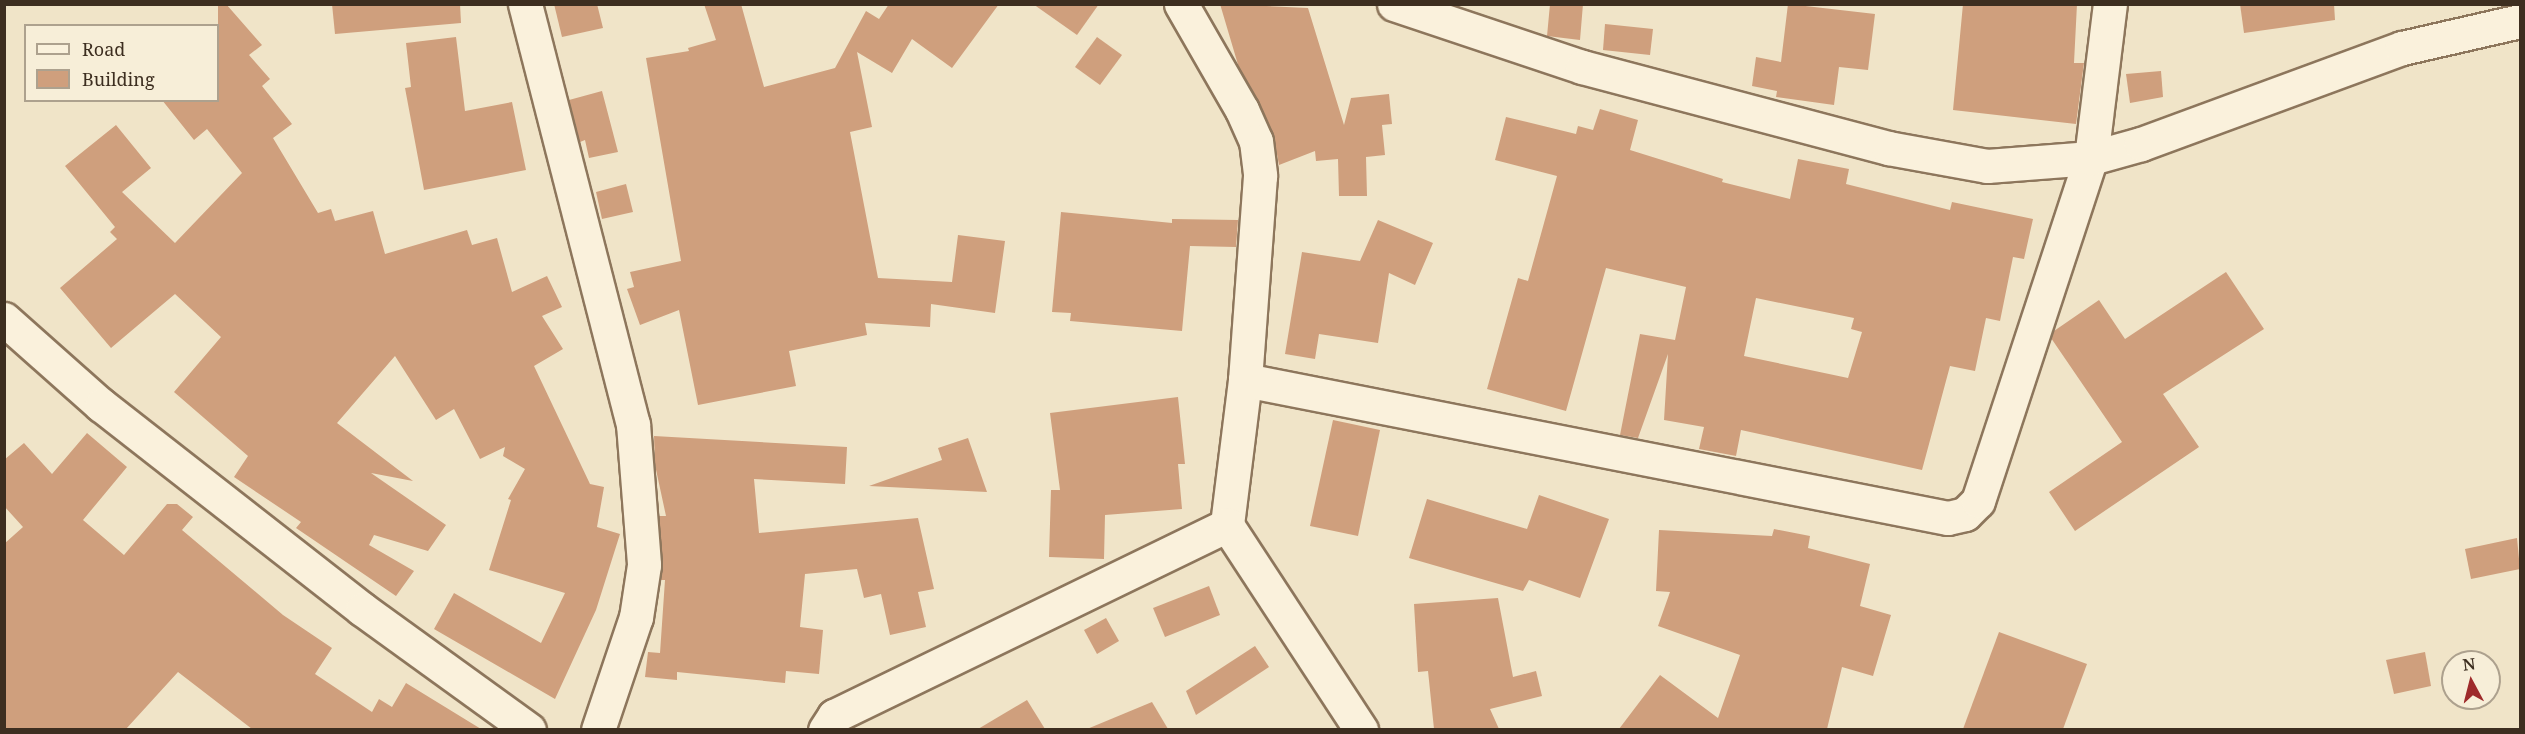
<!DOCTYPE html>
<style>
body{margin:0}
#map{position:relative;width:2525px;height:734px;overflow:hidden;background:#f0e4c8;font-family:"Noto Serif",serif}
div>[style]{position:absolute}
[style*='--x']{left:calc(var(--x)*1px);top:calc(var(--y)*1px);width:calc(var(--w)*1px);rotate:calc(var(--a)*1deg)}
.building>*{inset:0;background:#cf9f7d}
.roads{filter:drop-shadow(2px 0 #8d765c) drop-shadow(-2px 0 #8d765c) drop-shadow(0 2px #8d765c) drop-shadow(0 -2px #8d765c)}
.minor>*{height:33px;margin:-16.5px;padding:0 16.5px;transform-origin:16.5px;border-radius:16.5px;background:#faf1dc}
.tertiary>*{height:33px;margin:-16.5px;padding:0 16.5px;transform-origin:16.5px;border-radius:16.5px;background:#faf1dc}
span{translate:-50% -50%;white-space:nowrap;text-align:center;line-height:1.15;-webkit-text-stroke:4.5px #f7eed8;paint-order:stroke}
.frame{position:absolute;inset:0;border:6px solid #3d2e20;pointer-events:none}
.legend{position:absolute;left:24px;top:24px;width:195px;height:78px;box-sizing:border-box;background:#f7eed8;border:2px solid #ada18e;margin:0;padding:8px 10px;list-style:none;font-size:18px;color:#3d2e20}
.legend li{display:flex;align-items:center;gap:12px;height:30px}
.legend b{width:30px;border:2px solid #ada18e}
.north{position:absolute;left:2441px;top:650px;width:60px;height:60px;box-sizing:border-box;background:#f7eed8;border:2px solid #ada18e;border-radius:50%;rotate:353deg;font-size:16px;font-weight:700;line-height:24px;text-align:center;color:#3d2e20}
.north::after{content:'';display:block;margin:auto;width:21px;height:27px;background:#9e2a2b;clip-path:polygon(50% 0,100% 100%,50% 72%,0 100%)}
</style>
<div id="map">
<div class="building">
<div style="clip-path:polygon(218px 4px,226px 4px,262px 45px,249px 55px,270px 79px,262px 86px,292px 124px,273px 138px,318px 213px,331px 209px,335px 221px,373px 211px,385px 254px,467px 230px,472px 245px,497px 238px,512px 292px,547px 276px,562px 307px,542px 316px,563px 349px,534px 366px,590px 484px,604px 487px,597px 527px,620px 534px,596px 610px,555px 699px,434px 629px,454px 593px,541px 643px,565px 593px,489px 570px,511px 500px,508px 499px,525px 469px,503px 456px,505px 447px,480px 459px,454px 409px,436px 420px,395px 356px,337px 423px,413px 481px,371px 473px,446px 525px,428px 551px,374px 535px,369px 545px,414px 571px,396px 596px,296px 528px,301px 522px,234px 477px,248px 456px,174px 392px,221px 337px,175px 294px,111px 348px,60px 288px,117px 239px,110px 232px,115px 227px,65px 166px,116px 125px,151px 168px,122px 192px,175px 243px,242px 173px,207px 129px,194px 140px,162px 100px,218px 100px)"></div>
<div style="clip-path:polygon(332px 4px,460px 4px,461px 23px,335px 34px)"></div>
<div style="clip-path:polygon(554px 4px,597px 4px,603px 28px,562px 37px)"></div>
<div style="clip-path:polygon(704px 4px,741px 4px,764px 87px,835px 68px,866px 11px,879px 19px,889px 4px,999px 4px,952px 68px,912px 39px,892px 73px,857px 52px,872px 127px,850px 132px,878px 278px,952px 282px,958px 235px,1005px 241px,995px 313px,931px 304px,930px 327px,865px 323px,867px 335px,789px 351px,796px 386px,698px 405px,679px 310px,640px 325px,627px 289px,634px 287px,630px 272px,681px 261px,646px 58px,689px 51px,688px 48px,716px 40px)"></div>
<div style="clip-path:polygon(1033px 4px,1099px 4px,1077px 35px)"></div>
<div style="clip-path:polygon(1220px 4px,1308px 8px,1344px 125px,1351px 98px,1389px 94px,1392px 124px,1382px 125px,1385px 155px,1366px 157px,1367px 196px,1339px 196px,1338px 159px,1316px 161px,1315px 151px,1279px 165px,1273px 133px,1239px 68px)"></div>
<div style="clip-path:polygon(1550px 4px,1583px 4px,1580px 40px,1547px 36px)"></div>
<div style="clip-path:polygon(1788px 4px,1875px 14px,1868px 70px,1839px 67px,1834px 105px,1776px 97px,1777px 91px,1752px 86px,1756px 57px,1781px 62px)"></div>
<div style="clip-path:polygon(1963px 4px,2077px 4px,2074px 63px,2084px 63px,2076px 124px,1953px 110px)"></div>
<div style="clip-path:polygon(2240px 4px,2334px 4px,2335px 20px,2244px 33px)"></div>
<div style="clip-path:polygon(1605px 24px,1653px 29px,1650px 55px,1603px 50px)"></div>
<div style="clip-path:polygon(456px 37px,465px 111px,512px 102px,526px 170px,424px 190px,405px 88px,411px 87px,406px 43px)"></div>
<div style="clip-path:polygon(1097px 37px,1122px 55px,1100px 85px,1075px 67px)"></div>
<div style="clip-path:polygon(2161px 71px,2163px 97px,2130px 103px,2126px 74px)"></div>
<div style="clip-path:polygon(602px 91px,618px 152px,589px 158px,585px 140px,580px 142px,569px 100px)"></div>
<div style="clip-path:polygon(evenodd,1600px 109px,1638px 120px,1630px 150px,1723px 179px,1722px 182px,1790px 199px,1798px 159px,1849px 169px,1846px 184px,1950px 210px,1952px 202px,2033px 219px,2024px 259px,2013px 257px,2000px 321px,1986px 318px,1975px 371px,1950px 366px,1922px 470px,1741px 430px,1736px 456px,1699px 449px,1704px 427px,1664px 420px,1668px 354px,1638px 438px,1620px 435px,1640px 334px,1675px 340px,1686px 287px,1606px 268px,1566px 411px,1487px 389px,1518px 278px,1528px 281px,1557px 176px,1495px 160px,1506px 117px,1576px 134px,1578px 126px,1593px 130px,1600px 109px,1756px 298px,1854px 318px,1851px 329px,1862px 332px,1848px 378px,1744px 356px,1756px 298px)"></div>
<div style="clip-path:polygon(626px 184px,633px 212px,602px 219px,596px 192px)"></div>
<div style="clip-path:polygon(1061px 212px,1172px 223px,1172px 219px,1238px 220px,1236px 247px,1190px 246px,1182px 331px,1070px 321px,1071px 313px,1052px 312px)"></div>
<div style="clip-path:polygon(1378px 220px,1433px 243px,1415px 285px,1389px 273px,1378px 343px,1319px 334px,1315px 359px,1285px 354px,1302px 252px,1360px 261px)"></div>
<div style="clip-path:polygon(2226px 272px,2264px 329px,2163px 394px,2199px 447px,2075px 531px,2049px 492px,2122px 442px,2051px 338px,2054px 331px,2099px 300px,2125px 339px)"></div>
<div style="clip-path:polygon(1178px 397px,1185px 464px,1178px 464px,1182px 509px,1105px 515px,1104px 559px,1049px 557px,1051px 490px,1060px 490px,1050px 413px)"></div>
<div style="clip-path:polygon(1333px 420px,1380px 430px,1358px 536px,1310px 526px)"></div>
<div style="clip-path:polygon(87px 433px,127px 467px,83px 520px,124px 555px,167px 504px,177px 504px,193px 517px,182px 530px,283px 615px,332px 648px,315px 674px,372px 712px,379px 699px,392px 707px,406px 683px,481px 729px,252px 729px,178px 672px,126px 729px,4px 729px,4px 544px,23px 527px,4px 506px,4px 460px,24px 443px,52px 474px)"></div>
<div style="clip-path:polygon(654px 436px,847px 447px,845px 484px,754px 479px,759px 533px,918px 518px,934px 589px,918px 592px,926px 627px,890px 635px,881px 594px,864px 598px,857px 569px,805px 574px,800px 627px,823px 630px,819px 674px,786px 671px,785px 683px,677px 672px,677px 680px,645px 677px,648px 652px,660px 653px,665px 580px,661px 580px,659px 516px,666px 516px,655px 465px)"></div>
<div style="clip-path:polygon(968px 438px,987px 492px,869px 486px,942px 460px,938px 448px)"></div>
<div style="clip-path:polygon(1539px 495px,1609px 519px,1580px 598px,1529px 580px,1523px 591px,1409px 558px,1427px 499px,1527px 529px)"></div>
<div style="clip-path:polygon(1774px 529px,1810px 536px,1808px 548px,1870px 564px,1860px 606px,1891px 615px,1873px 676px,1842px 667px,1827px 729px,1619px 729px,1660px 675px,1718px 718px,1740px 655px,1658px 626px,1670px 592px,1656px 591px,1659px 530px,1772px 536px)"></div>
<div style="clip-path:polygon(2517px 538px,2520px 569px,2471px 579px,2465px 549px)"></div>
<div style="clip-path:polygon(1209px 586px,1220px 615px,1165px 637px,1153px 608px)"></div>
<div style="clip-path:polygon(1498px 598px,1513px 677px,1536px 671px,1542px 696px,1490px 709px,1499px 729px,1434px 729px,1428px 671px,1418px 672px,1414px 604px)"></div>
<div style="clip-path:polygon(1106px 618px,1119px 641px,1097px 654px,1084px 630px)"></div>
<div style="clip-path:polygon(1999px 632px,2087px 664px,2063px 729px,1963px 729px)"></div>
<div style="clip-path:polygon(1255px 646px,1269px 667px,1196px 715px,1186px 691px)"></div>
<div style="clip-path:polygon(2425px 652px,2431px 686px,2394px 694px,2386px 660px)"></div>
<div style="clip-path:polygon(1027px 700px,1045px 729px,978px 729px)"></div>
<div style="clip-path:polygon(1152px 702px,1168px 729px,1087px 729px)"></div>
</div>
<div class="roads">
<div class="minor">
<div style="--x:525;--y:4;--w:434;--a:75.6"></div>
<div style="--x:633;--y:424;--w:141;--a:85.5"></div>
<div style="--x:644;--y:565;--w:53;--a:98.7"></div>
<div style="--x:636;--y:617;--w:119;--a:108.6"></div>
<div style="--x:1181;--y:4;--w:122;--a:60.1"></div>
<div style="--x:1242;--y:110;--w:34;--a:66"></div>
<div style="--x:1256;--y:141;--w:35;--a:83"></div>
<div style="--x:1260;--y:176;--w:205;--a:94.2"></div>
<div style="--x:1245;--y:380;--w:146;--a:97.1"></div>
<div style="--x:1227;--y:525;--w:245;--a:56.8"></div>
<div style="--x:4;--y:319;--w:130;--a:41.6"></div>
<div style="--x:101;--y:405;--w:331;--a:38"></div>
<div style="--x:362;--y:609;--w:206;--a:35.9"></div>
<div style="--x:1245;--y:380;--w:716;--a:11.11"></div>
<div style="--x:1948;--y:518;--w:17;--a:-13"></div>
<div style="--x:1965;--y:514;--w:18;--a:-45"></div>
<div style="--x:1978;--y:501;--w:361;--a:-71.8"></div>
<div style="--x:2091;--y:158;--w:155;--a:-83"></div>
<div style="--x:825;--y:730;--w:17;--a:-57"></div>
<div style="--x:834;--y:716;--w:437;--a:-25.9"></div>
</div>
<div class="tertiary">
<div style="--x:1394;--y:4;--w:198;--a:18.5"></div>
<div style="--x:1582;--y:67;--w:317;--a:14.8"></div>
<div style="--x:1888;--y:148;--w:101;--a:10.3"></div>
<div style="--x:1987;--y:166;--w:104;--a:-4.4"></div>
<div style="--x:2091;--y:158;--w:52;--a:-15.6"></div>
<div style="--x:2141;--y:144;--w:278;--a:-20.2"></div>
<div style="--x:2402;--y:48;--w:121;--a:-12.9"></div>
</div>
</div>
<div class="frame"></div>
<ul class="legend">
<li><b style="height:8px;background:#faf1dc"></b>Road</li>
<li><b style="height:16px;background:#cf9f7d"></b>Building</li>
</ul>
<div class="north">N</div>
</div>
